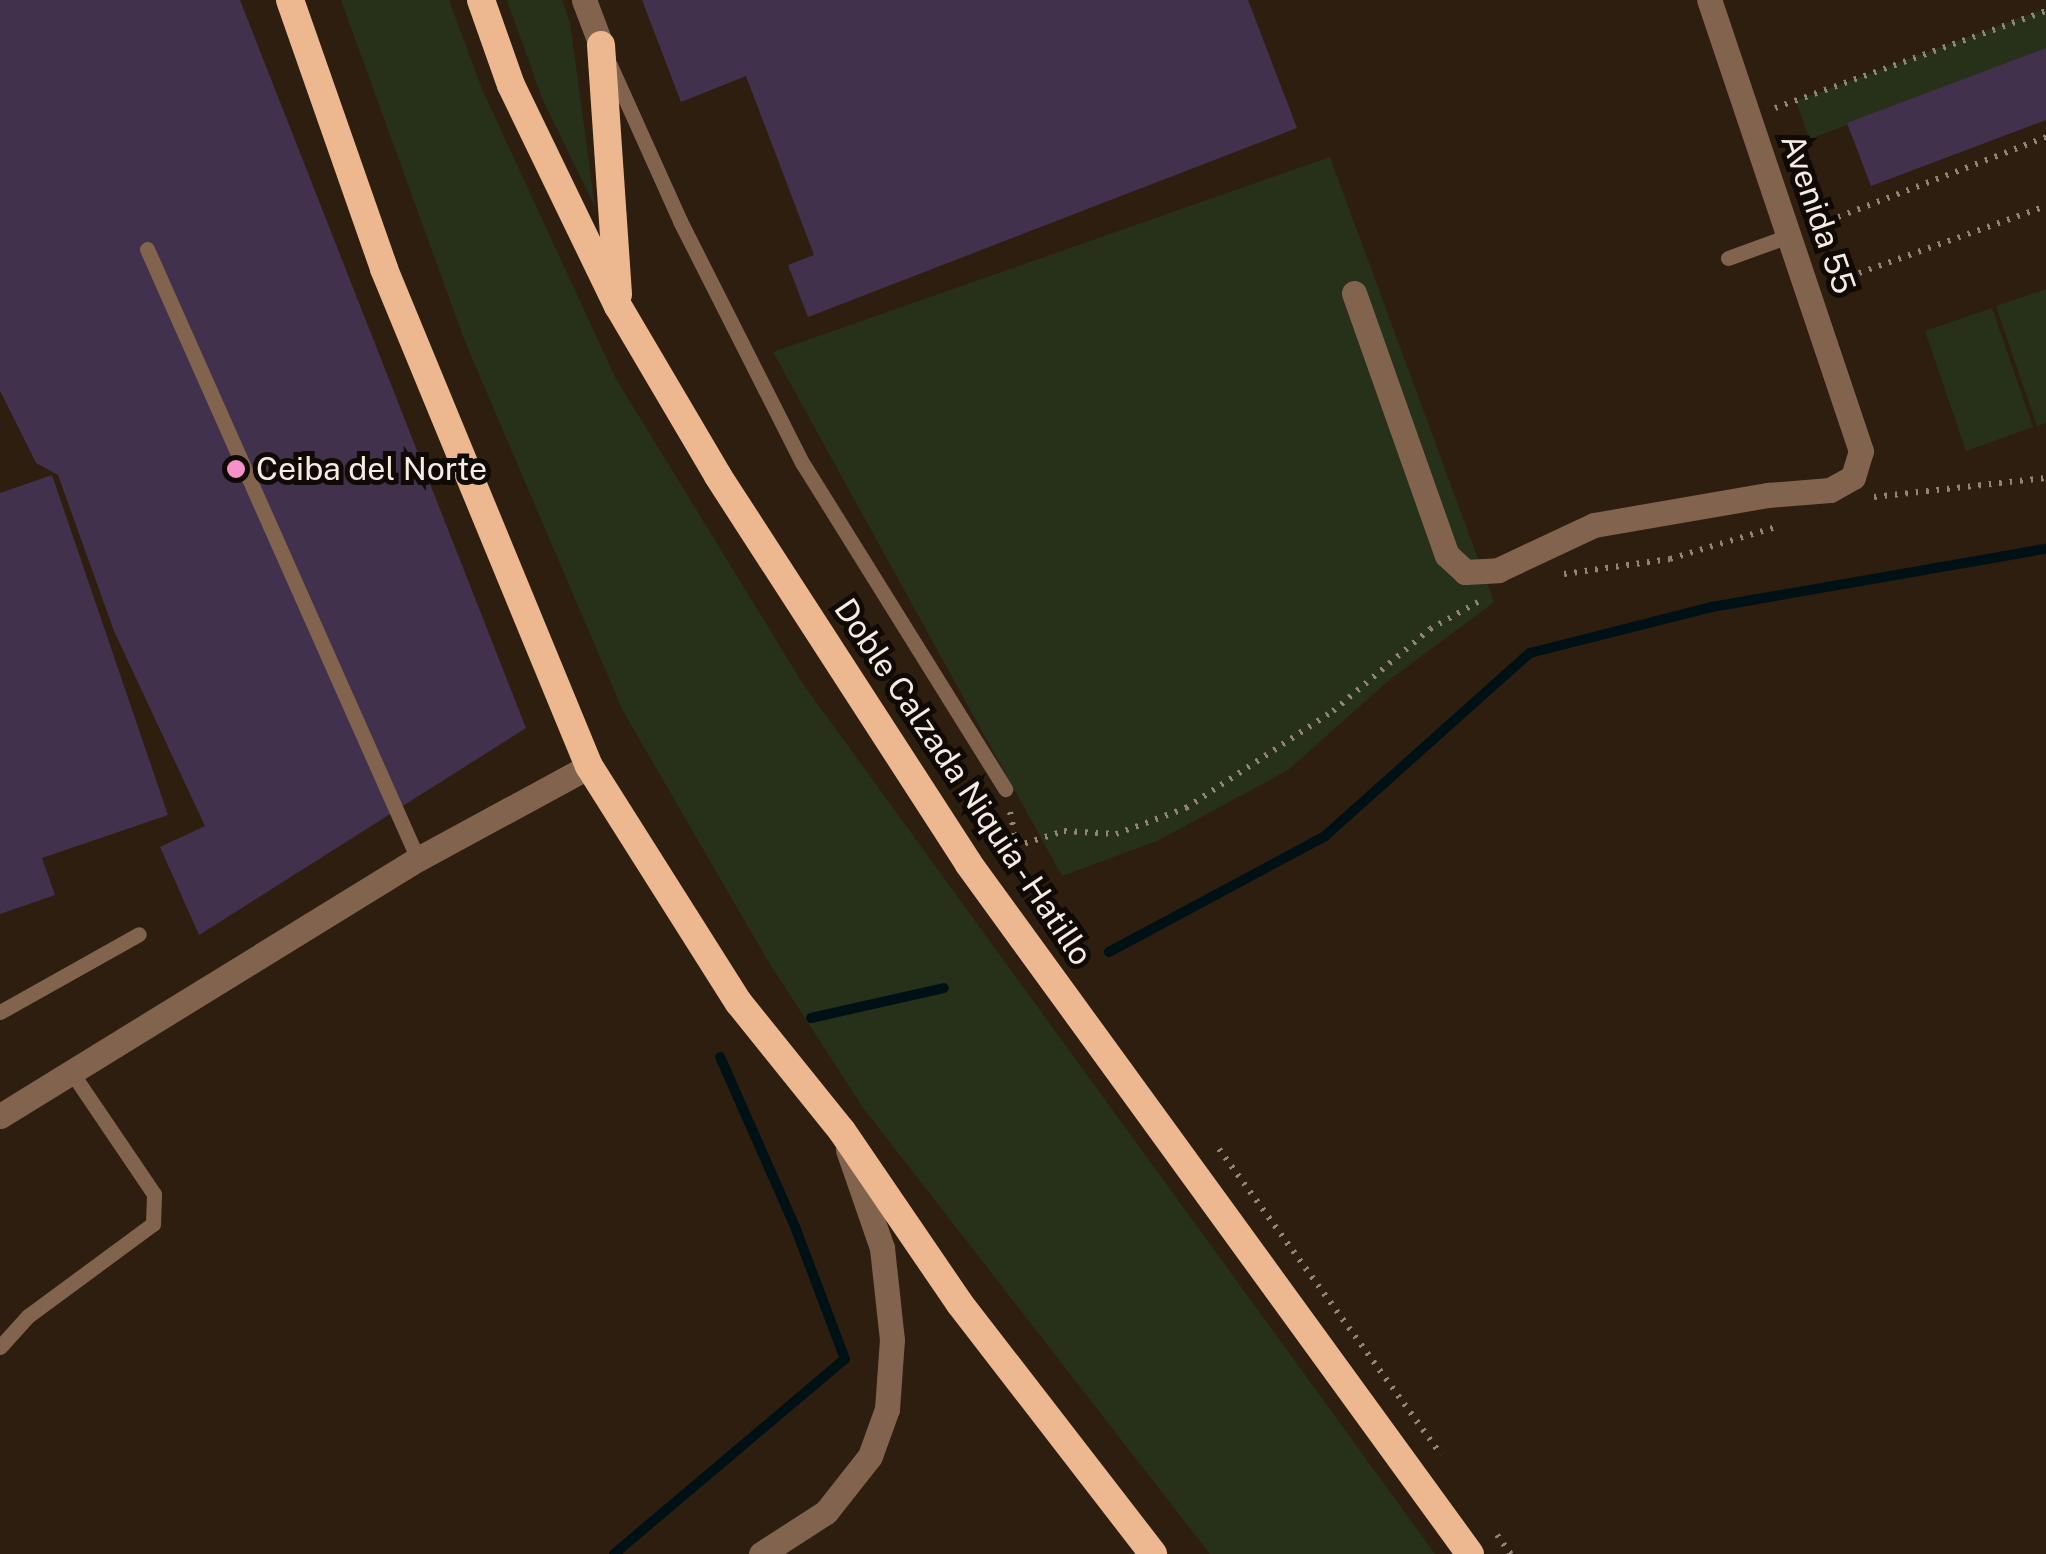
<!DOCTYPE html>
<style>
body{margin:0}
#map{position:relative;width:2046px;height:1554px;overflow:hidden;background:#2e1e0f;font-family:"Public Sans",sans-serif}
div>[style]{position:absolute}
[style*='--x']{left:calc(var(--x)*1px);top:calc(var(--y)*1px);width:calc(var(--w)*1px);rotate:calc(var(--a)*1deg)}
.green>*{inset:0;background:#27311a}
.stream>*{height:10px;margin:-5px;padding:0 5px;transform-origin:5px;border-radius:5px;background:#001116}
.building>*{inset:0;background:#41314d}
.path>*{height:6px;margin-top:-3px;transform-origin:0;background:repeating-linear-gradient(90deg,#918478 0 2.5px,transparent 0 10.5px)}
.service>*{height:15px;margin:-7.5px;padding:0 7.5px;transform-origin:7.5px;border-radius:7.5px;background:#82644e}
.minor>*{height:25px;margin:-12.5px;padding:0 12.5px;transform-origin:12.5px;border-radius:12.5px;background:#82644e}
.trunk>*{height:28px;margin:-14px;padding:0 14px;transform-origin:14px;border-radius:14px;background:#edb890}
.dots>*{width:28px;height:28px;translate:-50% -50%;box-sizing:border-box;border:5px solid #100a04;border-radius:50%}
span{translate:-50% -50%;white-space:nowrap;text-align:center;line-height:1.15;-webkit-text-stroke:10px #100a04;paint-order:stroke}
.street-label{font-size:32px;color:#f7ece3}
.poi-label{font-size:32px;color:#f7ece3}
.left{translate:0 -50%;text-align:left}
</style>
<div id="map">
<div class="green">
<div style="clip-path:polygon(341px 0,449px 0,482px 89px,615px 377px,803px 684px,1435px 1554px,1210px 1554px,864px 1109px,768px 961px,623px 711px,464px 339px)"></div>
<div style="clip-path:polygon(507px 0,562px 0,570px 22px,595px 207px,542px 98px)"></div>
<div style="clip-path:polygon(2046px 8px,2046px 52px,1809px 139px,1796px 101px)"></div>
<div style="clip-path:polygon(1330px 157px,1494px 602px,1388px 681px,1288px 770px,1157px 841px,1062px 876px,773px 352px)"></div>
<div style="clip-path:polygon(2046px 289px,2046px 423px,2037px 426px,1996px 306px)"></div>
<div style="clip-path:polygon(1992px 308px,2033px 427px,1966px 451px,1925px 331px)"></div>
</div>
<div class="stream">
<div style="--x:1109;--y:952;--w:245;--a:-28.2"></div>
<div style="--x:1325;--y:836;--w:275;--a:-41.8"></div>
<div style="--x:1530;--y:653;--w:188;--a:-14.2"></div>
<div style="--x:1712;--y:607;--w:339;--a:-9.9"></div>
<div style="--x:811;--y:1018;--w:136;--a:-12.7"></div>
<div style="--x:614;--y:1554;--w:302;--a:-40.2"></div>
<div style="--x:845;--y:1359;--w:139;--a:-110.7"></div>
<div style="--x:796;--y:1229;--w:188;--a:-113.8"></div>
</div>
<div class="building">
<div style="clip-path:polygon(0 0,240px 0,526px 728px,199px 935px,160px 847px,205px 826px,114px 631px,58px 475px,36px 463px,0 391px)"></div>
<div style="clip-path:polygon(642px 0,1248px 0,1297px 128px,808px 317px,788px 265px,814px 255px,746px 76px,681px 102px)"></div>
<div style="clip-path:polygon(2046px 48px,2046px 120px,1871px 186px,1847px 123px)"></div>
<div style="clip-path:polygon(52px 475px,168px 815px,42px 858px,55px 895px,0 914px,0 493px)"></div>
</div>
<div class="path">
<div style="--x:1775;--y:108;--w:288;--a:-19.7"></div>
<div style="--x:1838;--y:217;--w:223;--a:-21"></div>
<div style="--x:1859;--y:273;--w:199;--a:-19.7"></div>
<div style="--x:1874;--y:497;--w:173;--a:-6.3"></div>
<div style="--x:1564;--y:574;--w:107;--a:-8.1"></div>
<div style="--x:1670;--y:559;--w:111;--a:-16.8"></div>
<div style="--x:1010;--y:812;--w:34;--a:78"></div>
<div style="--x:995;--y:853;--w:72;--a:-17.7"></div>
<div style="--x:1064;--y:831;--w:52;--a:3.3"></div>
<div style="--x:1116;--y:834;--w:75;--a:-20.4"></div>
<div style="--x:1186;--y:808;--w:176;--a:-33.4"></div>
<div style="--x:1333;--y:711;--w:127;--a:-40.2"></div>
<div style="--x:1430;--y:629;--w:55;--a:-29.4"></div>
<div style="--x:1219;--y:1149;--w:378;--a:54"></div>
<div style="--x:1497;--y:1535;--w:24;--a:54"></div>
</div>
<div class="service">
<div style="--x:610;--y:65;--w:171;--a:65.8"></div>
<div style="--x:680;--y:221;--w:272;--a:63.2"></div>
<div style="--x:803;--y:464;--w:383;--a:58.1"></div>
<div style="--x:147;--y:249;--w:667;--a:66.05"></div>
<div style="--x:1728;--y:258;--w:67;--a:-20.1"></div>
<div style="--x:0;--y:1012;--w:159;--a:-29.3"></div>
<div style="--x:0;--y:1347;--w:42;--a:-47.9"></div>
<div style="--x:28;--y:1316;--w:155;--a:-36.4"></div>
<div style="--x:153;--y:1224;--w:30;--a:-88"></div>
<div style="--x:154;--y:1194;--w:146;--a:-124.1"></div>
</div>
<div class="minor">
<div style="--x:584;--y:0;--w:48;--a:69.3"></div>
<div style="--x:1354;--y:293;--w:278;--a:70.5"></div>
<div style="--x:1447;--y:555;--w:25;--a:43"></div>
<div style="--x:1465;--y:572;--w:33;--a:-3"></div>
<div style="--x:1498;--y:570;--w:106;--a:-25.1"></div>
<div style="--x:1594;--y:525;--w:177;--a:-9.8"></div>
<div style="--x:1768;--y:495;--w:62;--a:-4.6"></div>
<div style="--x:1830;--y:490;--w:26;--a:-29"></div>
<div style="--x:1853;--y:477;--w:27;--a:-73"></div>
<div style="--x:1861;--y:451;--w:476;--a:-108.6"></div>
<div style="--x:0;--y:1116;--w:491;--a:-31.6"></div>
<div style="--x:418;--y:859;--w:195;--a:-28.5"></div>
<div style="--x:761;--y:1554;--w:77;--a:-32.9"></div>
<div style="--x:826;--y:1512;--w:71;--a:-51.8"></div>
<div style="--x:870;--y:1456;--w:50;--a:-70.1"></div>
<div style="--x:887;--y:1409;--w:69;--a:-85.9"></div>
<div style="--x:892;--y:1340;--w:93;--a:-96.2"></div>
<div style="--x:882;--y:1248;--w:104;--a:-109.1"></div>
</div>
<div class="trunk">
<div style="--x:290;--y:0;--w:285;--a:70.7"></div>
<div style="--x:384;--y:269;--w:538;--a:67.59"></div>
<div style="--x:589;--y:766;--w:280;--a:57.7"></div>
<div style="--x:739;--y:1003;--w:164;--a:51.2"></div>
<div style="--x:842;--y:1131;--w:209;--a:55.7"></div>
<div style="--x:960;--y:1304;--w:316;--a:52.3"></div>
<div style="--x:481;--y:0;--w:90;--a:70.6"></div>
<div style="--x:511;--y:85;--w:246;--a:64.2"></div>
<div style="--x:618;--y:306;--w:197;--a:59.5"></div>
<div style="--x:718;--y:476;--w:461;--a:57.1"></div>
<div style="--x:968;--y:863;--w:854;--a:54"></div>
<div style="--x:601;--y:45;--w:250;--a:86.1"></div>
</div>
<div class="dots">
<div style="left:236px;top:469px;background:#f890cc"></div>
</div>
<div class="street-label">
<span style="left:1818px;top:214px;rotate:71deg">Avenida 55</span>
<span style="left:963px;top:782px;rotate:56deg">Doble Calzada Niquia - Hatillo</span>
</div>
<div class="poi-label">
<span class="left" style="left:256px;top:469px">Ceiba del Norte</span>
</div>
</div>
